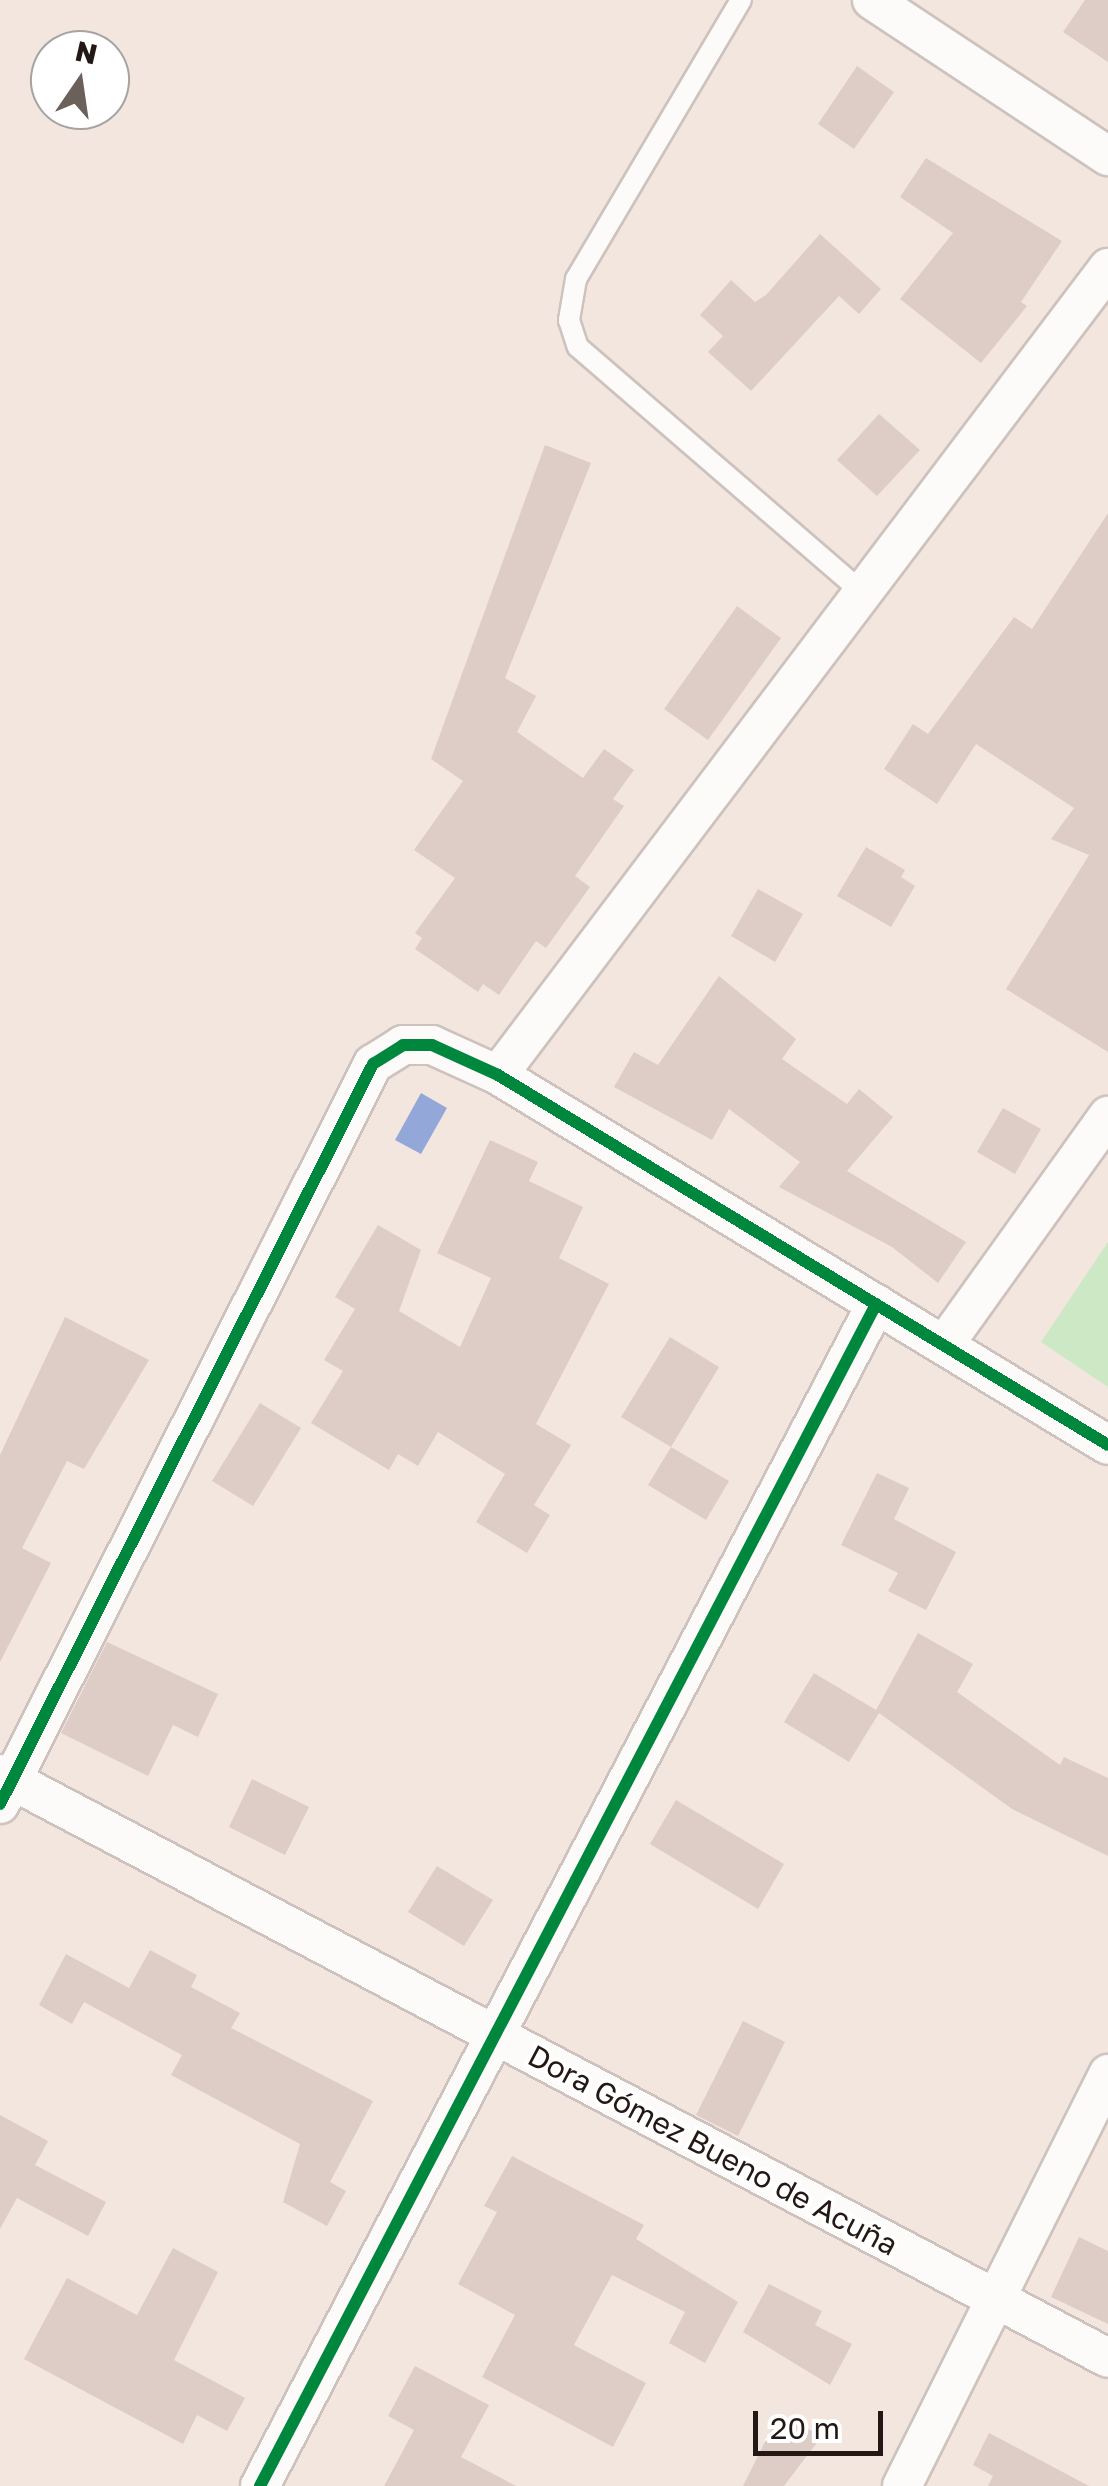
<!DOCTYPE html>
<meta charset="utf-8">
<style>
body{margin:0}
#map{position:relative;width:1108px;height:2486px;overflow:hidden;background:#f3e6df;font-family:"Golos Text",sans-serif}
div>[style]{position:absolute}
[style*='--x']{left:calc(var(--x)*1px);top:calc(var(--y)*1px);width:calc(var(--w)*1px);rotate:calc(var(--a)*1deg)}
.green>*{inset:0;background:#cce8c4}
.water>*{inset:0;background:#93a8d9}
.building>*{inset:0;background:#decdc7}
.roads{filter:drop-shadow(2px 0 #cdc2bd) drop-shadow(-2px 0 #cdc2bd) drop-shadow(0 2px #cdc2bd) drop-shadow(0 -2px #cdc2bd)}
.lane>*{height:20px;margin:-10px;padding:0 10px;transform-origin:10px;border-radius:10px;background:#fdfbfa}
.street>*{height:38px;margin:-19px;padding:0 19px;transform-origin:19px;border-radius:19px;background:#fdfbfa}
.cycleway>*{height:12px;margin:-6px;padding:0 6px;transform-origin:6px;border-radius:6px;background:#00873e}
span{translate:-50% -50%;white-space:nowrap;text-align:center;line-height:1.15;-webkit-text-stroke:8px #fff;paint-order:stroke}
.street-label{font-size:30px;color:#231814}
.north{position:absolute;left:30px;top:30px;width:100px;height:100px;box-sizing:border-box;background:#fff;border:2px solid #a7a3a1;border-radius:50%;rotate:13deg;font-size:28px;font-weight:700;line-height:40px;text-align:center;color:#231814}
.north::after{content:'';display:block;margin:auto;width:35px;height:45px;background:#6c605b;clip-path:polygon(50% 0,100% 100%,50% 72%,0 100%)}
.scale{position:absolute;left:753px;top:2411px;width:130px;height:45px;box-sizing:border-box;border:5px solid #231814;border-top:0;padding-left:12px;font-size:30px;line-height:35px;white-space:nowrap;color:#231814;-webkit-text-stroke:8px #fff;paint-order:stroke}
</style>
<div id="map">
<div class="green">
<div style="clip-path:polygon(1108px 1242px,1108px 1387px,1041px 1342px)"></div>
</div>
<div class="water">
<div style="clip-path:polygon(421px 1093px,447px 1108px,421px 1154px,395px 1140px)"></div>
</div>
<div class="building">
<div style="clip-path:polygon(1085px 0,1108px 0,1108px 62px,1063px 32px)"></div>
<div style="clip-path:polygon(857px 66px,894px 92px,854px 149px,818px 124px)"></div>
<div style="clip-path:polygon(926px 158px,1062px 241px,1021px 302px,1027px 306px,981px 363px,900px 299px,953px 233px,900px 197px)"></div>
<div style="clip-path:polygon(820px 234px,881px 289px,859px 314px,839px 296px,751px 391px,708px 352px,723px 336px,700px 315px,731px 280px,755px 302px,766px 295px)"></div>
<div style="clip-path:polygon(879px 414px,920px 450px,877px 496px,837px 460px)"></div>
<div style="clip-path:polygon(545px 445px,591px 463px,505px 678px,536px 696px,517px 732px,583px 778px,604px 749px,634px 770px,613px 799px,624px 806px,575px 876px,590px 887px,546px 948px,536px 941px,499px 995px,483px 984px,478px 992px,415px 949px,422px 938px,415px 933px,455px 878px,414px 850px,463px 781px,431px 759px)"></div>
<div style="clip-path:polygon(1108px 513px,1108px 1052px,1006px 989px,1089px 855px,1051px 839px,1074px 808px,976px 744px,937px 804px,884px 769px,913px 724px,928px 734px,1014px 617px,1032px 629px)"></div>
<div style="clip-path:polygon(737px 606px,781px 638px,708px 740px,664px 709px)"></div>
<div style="clip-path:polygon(866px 847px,905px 870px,901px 877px,915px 886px,891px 927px,837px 896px)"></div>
<div style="clip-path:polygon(758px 889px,803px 914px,775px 962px,731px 936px)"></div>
<div style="clip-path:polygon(719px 976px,796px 1039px,782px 1059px,847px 1104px,859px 1089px,893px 1117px,847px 1171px,966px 1242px,938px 1283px,892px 1247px,779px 1187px,800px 1162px,729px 1109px,712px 1140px,614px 1087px,634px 1052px,658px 1065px)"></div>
<div style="clip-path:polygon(1003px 1108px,1041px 1129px,1015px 1174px,977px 1152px)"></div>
<div style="clip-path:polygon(490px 1140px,538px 1162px,529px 1181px,583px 1207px,559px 1258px,609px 1284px,536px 1424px,571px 1445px,534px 1505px,550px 1515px,527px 1553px,476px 1522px,505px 1474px,438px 1432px,418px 1466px,398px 1454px,389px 1470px,311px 1423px,343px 1371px,324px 1360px,355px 1309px,335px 1297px,378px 1225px,421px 1250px,399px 1311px,460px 1347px,491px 1278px,437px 1253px)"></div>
<div style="clip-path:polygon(65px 1317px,149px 1360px,84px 1469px,67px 1461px,22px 1548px,51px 1563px,0 1662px,0 1455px)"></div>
<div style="clip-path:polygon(670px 1337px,719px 1367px,671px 1447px,621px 1417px)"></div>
<div style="clip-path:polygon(260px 1403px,301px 1428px,253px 1506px,212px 1481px)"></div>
<div style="clip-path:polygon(671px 1447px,729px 1481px,706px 1520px,648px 1485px)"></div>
<div style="clip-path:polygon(877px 1473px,909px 1488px,894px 1519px,956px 1552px,926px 1610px,888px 1591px,898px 1573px,841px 1545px)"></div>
<div style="clip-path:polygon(918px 1633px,973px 1664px,957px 1692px,1060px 1765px,1064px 1757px,1108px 1778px,1108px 1856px,1012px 1809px,879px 1713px,849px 1762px,784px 1722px,814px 1673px,876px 1710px)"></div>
<div style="clip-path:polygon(107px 1642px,218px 1694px,198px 1737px,173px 1725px,148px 1776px,61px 1733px)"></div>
<div style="clip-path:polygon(252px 1779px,309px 1807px,285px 1855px,229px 1827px)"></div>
<div style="clip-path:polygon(676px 1800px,784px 1864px,758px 1909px,650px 1844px)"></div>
<div style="clip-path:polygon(437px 1866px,493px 1900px,464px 1946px,408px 1912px)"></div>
<div style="clip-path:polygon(150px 1950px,197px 1975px,191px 1987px,240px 2013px,231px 2028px,373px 2101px,330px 2182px,346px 2191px,327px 2226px,283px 2202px,300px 2144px,171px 2075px,182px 2055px,84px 2002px,72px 2024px,39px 2005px,66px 1954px,129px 1988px)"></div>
<div style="clip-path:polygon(743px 2021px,785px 2042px,738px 2136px,696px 2115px)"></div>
<div style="clip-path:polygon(0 2115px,48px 2141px,35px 2165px,106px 2202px,88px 2236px,17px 2198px,0 2229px)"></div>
<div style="clip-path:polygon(512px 2156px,644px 2225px,636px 2239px,738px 2302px,705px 2363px,669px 2343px,685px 2312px,612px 2275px,574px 2345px,646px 2383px,613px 2447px,482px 2377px,515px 2315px,458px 2284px,497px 2212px,484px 2206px)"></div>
<div style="clip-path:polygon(1079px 2237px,1108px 2251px,1108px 2324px,1051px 2297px)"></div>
<div style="clip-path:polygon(173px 2248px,218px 2272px,174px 2360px,245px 2398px,227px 2431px,197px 2415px,183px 2444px,24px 2359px,67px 2278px,137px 2315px)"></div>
<div style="clip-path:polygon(769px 2284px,822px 2311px,815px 2325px,852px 2344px,830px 2385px,743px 2332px)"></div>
<div style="clip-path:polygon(415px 2366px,489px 2405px,461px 2457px,516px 2486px,384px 2486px,414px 2430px,388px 2416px)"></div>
<div style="clip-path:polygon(779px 2414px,822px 2436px,784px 2486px,743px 2486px)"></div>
<div style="clip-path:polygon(989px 2433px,1089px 2486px,988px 2486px,993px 2476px,973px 2465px)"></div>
</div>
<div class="roads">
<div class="lane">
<div style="--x:741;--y:0;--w:324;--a:120.6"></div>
<div style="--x:576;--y:279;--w:42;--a:99.7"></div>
<div style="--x:569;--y:320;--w:28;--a:72"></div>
<div style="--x:578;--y:347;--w:378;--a:40.8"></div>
</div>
<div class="street">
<div style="--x:872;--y:0;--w:283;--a:33.5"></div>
<div style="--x:498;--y:1075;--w:1012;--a:-52.91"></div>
<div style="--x:944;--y:1345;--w:282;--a:-54.4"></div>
<div style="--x:0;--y:1774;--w:1252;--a:27.79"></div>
<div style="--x:0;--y:1804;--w:829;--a:-63.25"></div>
<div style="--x:373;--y:1064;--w:36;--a:-32"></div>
<div style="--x:403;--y:1045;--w:29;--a:0"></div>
<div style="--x:432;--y:1045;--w:72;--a:24.4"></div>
<div style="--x:498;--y:1075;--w:713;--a:31.24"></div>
<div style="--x:260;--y:2486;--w:1333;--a:-62.47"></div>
<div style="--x:902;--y:2486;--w:461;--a:-63.4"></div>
</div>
</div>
<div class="cycleway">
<div style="--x:0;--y:1804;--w:829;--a:-63.25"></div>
<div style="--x:373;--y:1064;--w:36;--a:-32"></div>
<div style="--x:403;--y:1045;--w:29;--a:0"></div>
<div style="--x:432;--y:1045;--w:72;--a:24.4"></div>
<div style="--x:498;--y:1075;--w:713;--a:31.24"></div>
<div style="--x:260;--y:2486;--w:1333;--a:-62.47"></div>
</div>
<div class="street-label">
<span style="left:713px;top:2150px;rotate:28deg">Dora Gómez Bueno de Acuña</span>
</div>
<div class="north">N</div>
<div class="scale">20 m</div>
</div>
